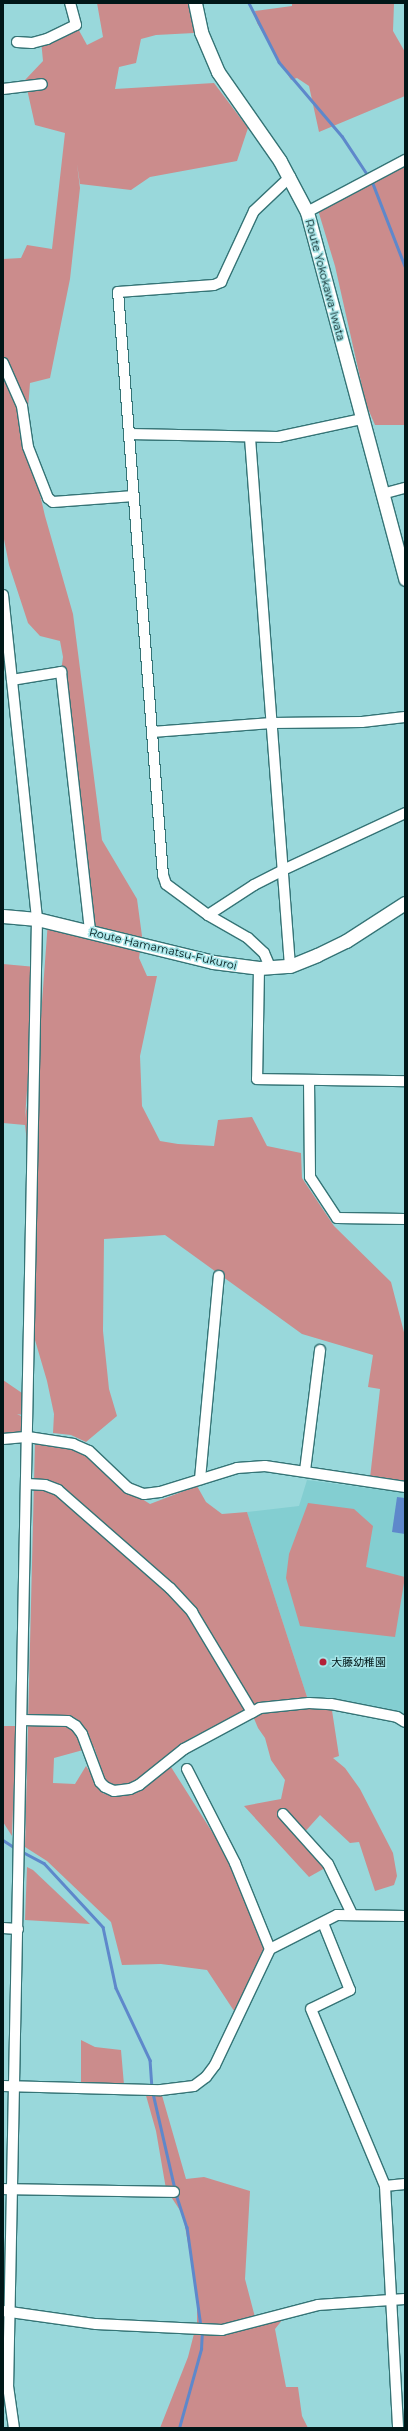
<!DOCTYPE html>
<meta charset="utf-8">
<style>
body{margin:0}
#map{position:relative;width:408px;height:2431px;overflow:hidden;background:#99d8db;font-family:Montserrat,"Noto Sans JP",sans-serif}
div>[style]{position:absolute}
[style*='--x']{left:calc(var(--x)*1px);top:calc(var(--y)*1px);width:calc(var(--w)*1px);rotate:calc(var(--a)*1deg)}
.built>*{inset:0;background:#83ced1}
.green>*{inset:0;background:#cb8c8c}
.water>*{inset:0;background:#5e88cb}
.stream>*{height:2.5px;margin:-1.25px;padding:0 1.25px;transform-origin:1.25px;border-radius:1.25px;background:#5e88cb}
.roads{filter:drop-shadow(1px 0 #357476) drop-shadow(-1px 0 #357476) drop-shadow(0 1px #357476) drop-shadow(0 -1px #357476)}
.minor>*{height:10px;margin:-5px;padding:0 5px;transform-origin:5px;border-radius:5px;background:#fff}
.major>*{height:13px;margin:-6.5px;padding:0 6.5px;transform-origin:6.5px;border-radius:6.5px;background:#fff}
.dots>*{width:11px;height:11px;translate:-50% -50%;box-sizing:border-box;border:2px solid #a6e5e8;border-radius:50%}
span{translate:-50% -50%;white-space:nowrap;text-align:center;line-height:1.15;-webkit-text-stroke:3px #a6e5e8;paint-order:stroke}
.street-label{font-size:11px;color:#001718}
.poi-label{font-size:11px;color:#001718}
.left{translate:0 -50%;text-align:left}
.frame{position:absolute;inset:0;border:4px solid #001718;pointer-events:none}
</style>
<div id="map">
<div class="built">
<div style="clip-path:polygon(307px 1480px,405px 1493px,405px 1723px,309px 1703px,247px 1512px,299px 1506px)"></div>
</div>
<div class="green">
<div style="clip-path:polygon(97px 3px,190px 3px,194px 33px,156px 35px,141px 39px,136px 63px,119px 67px,115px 89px,214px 83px,248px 128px,237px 161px,150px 177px,131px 190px,80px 184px,77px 164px,80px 188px,70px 279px,50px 378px,30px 383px,26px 434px,45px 516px,73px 614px,102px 840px,137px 899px,142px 936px,139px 958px,147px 976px,157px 976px,140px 1056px,142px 1106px,160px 1141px,178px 1144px,214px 1146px,218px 1120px,252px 1117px,267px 1146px,301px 1153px,302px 1178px,334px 1226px,391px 1282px,405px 1336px,405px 1482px,370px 1478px,380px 1389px,368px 1387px,373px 1355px,302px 1334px,165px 1235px,104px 1239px,103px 1331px,109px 1389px,117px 1416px,86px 1442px,71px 1435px,53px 1433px,54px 1414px,47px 1381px,30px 1323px,32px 1186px,25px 1125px,3px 1123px,3px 964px,36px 967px,25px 1118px,41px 1016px,48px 921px,90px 931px,61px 672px,63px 657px,60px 641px,40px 636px,28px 623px,9px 565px,3px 534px,3px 259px,21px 258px,27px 245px,52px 249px,65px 133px,35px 125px,25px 80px,43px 61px,41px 40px,76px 25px,87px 45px,103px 37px)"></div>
<div style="clip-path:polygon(292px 3px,397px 3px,394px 4px,393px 31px,405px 52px,405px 96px,319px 132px,309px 86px,297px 78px,291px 80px,257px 23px,255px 11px,292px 6px)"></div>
<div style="clip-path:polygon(405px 161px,405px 425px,375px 425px,366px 404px,335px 266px,318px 210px)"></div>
<div style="clip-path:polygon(3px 1380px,22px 1393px,28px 1416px,17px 1414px,21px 1416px,21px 1436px,3px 1436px)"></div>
<div style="clip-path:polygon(35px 1442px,82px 1448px,109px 1478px,150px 1504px,197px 1486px,206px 1502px,222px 1514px,247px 1512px,309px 1703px,331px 1704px,339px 1756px,333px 1758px,345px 1768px,360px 1789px,393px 1853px,397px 1876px,394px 1885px,375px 1891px,359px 1842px,350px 1843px,320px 1815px,302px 1835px,325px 1868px,309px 1877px,244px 1806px,281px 1799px,285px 1780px,271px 1760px,265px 1738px,258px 1728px,250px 1709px,193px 1737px,160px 1761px,138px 1782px,120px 1786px,106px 1783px,94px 1747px,54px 1758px,53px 1783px,75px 1784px,86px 1766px,104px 1794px,137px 1791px,171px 1767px,221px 1846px,270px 1949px,238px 2017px,207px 1970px,161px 1964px,122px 1965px,111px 1922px,47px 1861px,25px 1847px)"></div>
<div style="clip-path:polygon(308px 1503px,354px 1509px,373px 1526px,366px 1567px,405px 1577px,395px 1637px,300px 1626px,286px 1578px,289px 1554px)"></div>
<div style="clip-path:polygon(3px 1726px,16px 1726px,12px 1836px,3px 1822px)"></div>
<div style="clip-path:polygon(27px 1867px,33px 1870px,90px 1924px,25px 1920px)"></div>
<div style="clip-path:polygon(81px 2040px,95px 2047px,121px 2050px,124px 2085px,81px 2085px)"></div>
<div style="clip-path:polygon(145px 2092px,161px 2092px,186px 2179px,204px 2177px,250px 2191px,245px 2279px,256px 2321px,287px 2314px,275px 2329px,286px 2387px,298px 2387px,302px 2416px,308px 2428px,160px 2428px,188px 2357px,197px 2322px,197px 2294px,183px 2215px,166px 2189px,156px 2131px)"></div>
</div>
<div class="water">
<div style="clip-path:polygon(397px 1497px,405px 1498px,405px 1534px,392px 1532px)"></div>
</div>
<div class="stream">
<div style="--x:249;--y:3;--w:66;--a:63"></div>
<div style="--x:279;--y:62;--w:97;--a:49.6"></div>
<div style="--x:342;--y:136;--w:49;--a:56.6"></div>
<div style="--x:372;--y:181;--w:91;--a:68.8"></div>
<div style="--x:3;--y:1840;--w:17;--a:33"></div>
<div style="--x:21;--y:1851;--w:26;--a:28"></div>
<div style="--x:44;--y:1863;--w:87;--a:47.3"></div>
<div style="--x:103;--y:1927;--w:62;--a:78"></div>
<div style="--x:116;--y:1988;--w:80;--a:64.7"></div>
<div style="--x:150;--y:2060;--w:28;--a:86"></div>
<div style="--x:153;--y:2093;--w:98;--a:77.1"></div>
<div style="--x:176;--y:2194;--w:35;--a:72"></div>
<div style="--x:187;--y:2227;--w:101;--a:82"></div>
<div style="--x:179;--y:2428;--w:82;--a:-74.4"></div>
<div style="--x:201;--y:2349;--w:18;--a:-87"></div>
</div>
<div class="roads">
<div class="minor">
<div style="--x:17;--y:42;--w:15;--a:4"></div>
<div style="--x:32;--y:43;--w:16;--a:-15"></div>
<div style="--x:47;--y:39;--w:32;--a:-26"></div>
<div style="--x:76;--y:25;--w:23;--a:-105"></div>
<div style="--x:3;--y:89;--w:39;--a:-7"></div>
<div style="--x:307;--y:212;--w:111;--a:-28"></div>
<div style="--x:3;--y:363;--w:47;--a:66.2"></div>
<div style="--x:22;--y:406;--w:41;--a:81.7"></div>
<div style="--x:28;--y:447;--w:55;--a:68.6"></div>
<div style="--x:48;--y:498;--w:6;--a:39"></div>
<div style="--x:53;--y:502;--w:81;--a:-4.2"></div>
<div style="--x:129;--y:434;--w:149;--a:1.2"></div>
<div style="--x:278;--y:437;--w:85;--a:-12.2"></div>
<div style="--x:250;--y:438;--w:530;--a:85.67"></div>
<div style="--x:382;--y:494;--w:24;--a:-15"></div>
<div style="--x:3;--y:595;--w:326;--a:84"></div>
<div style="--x:37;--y:919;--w:1467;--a:91.13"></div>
<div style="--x:8;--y:2386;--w:42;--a:81.9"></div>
<div style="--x:12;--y:680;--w:50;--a:-9.3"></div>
<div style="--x:61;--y:672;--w:261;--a:83.6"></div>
<div style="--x:152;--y:732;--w:120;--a:-4.3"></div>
<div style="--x:272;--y:723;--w:90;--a:-0.6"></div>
<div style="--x:362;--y:722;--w:43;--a:-6.6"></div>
<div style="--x:208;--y:915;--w:55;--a:-33.1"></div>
<div style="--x:254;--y:885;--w:33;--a:-27"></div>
<div style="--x:283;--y:870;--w:135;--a:-25"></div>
<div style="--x:270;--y:967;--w:15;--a:-113"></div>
<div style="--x:264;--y:953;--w:22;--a:-137"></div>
<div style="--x:248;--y:938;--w:46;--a:-150.1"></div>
<div style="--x:208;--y:915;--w:52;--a:-143.6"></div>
<div style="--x:166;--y:884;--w:9;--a:-108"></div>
<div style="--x:163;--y:875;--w:585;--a:-94.41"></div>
<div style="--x:118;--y:292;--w:96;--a:-4.2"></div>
<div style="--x:214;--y:285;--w:8;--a:-23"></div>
<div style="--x:221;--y:282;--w:78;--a:-65.1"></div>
<div style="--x:254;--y:211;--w:50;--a:-43.4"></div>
<div style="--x:259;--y:968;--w:111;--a:91"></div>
<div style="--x:257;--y:1079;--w:148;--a:0.8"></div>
<div style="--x:309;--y:1080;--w:97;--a:89.4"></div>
<div style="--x:310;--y:1177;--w:49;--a:56.6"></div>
<div style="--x:337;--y:1218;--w:68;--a:0.8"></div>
<div style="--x:3;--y:1439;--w:25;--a:-5"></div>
<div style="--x:28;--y:1437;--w:46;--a:8.8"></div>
<div style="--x:73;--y:1444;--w:17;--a:24"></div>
<div style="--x:89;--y:1451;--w:54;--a:43.5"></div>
<div style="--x:128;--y:1488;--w:17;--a:21"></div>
<div style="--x:144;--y:1494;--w:16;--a:-7"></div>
<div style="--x:160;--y:1492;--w:81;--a:-17.3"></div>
<div style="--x:237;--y:1468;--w:28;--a:-4"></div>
<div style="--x:265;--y:1466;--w:142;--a:8.5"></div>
<div style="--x:305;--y:1471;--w:122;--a:-82.9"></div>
<div style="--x:200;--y:1479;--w:204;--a:-84.7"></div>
<div style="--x:27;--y:1484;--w:18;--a:3"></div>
<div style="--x:45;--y:1485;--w:14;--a:21"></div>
<div style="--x:58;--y:1490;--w:149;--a:41.2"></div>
<div style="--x:170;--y:1588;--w:33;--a:47"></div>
<div style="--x:192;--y:1612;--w:117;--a:59"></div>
<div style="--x:22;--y:1720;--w:46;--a:1.2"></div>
<div style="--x:68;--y:1721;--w:9;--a:32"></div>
<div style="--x:76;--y:1726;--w:10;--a:53"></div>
<div style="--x:82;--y:1734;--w:51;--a:69.4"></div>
<div style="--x:100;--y:1782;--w:7;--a:45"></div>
<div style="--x:105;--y:1787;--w:10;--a:24"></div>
<div style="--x:114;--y:1791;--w:16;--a:-7"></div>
<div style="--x:130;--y:1789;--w:10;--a:-24"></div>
<div style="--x:139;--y:1785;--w:58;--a:-38.7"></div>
<div style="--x:184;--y:1749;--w:86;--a:-28.3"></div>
<div style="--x:260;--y:1708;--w:49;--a:-5.8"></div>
<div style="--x:309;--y:1703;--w:22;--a:3"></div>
<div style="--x:331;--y:1704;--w:67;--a:11.1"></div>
<div style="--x:397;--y:1717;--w:9;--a:32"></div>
<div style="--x:187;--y:1769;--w:106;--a:62.9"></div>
<div style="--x:235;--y:1863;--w:93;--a:67.9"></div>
<div style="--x:283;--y:1814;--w:67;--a:48"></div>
<div style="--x:328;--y:1864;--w:55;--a:64.4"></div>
<div style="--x:323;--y:1923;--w:72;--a:68.1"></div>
<div style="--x:350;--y:1990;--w:43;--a:154"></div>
<div style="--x:311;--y:2009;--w:192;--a:67.3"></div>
<div style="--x:385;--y:2186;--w:242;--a:86.9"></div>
<div style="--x:3;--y:1928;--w:15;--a:4"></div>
<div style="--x:3;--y:2086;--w:158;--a:1.5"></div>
<div style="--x:161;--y:2090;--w:33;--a:-7"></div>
<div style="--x:194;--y:2086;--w:15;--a:-37"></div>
<div style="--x:206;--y:2077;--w:15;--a:-53"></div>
<div style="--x:215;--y:2065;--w:128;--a:-64.6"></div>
<div style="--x:270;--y:1949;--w:75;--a:-26.9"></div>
<div style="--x:337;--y:1915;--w:68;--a:0.8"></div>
<div style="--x:385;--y:2186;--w:20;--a:-6"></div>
<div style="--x:3;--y:2189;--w:171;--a:1"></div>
<div style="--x:3;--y:2311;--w:94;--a:8"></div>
<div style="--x:96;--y:2324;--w:126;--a:2.7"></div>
<div style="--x:222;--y:2330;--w:99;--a:-14.6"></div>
<div style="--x:318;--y:2305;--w:87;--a:-3.9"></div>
</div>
<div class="major">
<div style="--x:195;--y:3;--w:30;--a:78"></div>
<div style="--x:201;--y:32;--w:43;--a:67"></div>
<div style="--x:218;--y:72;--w:108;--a:55.1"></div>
<div style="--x:280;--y:161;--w:58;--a:62.1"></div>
<div style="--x:307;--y:212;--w:380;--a:75"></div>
<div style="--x:3;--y:916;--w:34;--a:5"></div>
<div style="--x:37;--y:919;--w:181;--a:13.7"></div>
<div style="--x:213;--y:962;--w:46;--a:7.4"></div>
<div style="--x:259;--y:968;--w:31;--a:-4"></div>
<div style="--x:290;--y:966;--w:29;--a:-22"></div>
<div style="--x:317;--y:955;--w:32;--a:-26"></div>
<div style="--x:346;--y:941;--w:70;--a:-32.8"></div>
</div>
</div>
<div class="dots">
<div style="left:323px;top:1662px;background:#b32037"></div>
</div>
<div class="street-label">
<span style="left:325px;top:280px;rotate:75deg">Route Yokokawa-Iwata</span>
<span style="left:163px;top:949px;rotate:13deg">Route Hamamatsu-Fukuroi</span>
</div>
<div class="poi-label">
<span class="left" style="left:331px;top:1662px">大藤幼稚園</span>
</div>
<div class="frame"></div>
</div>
